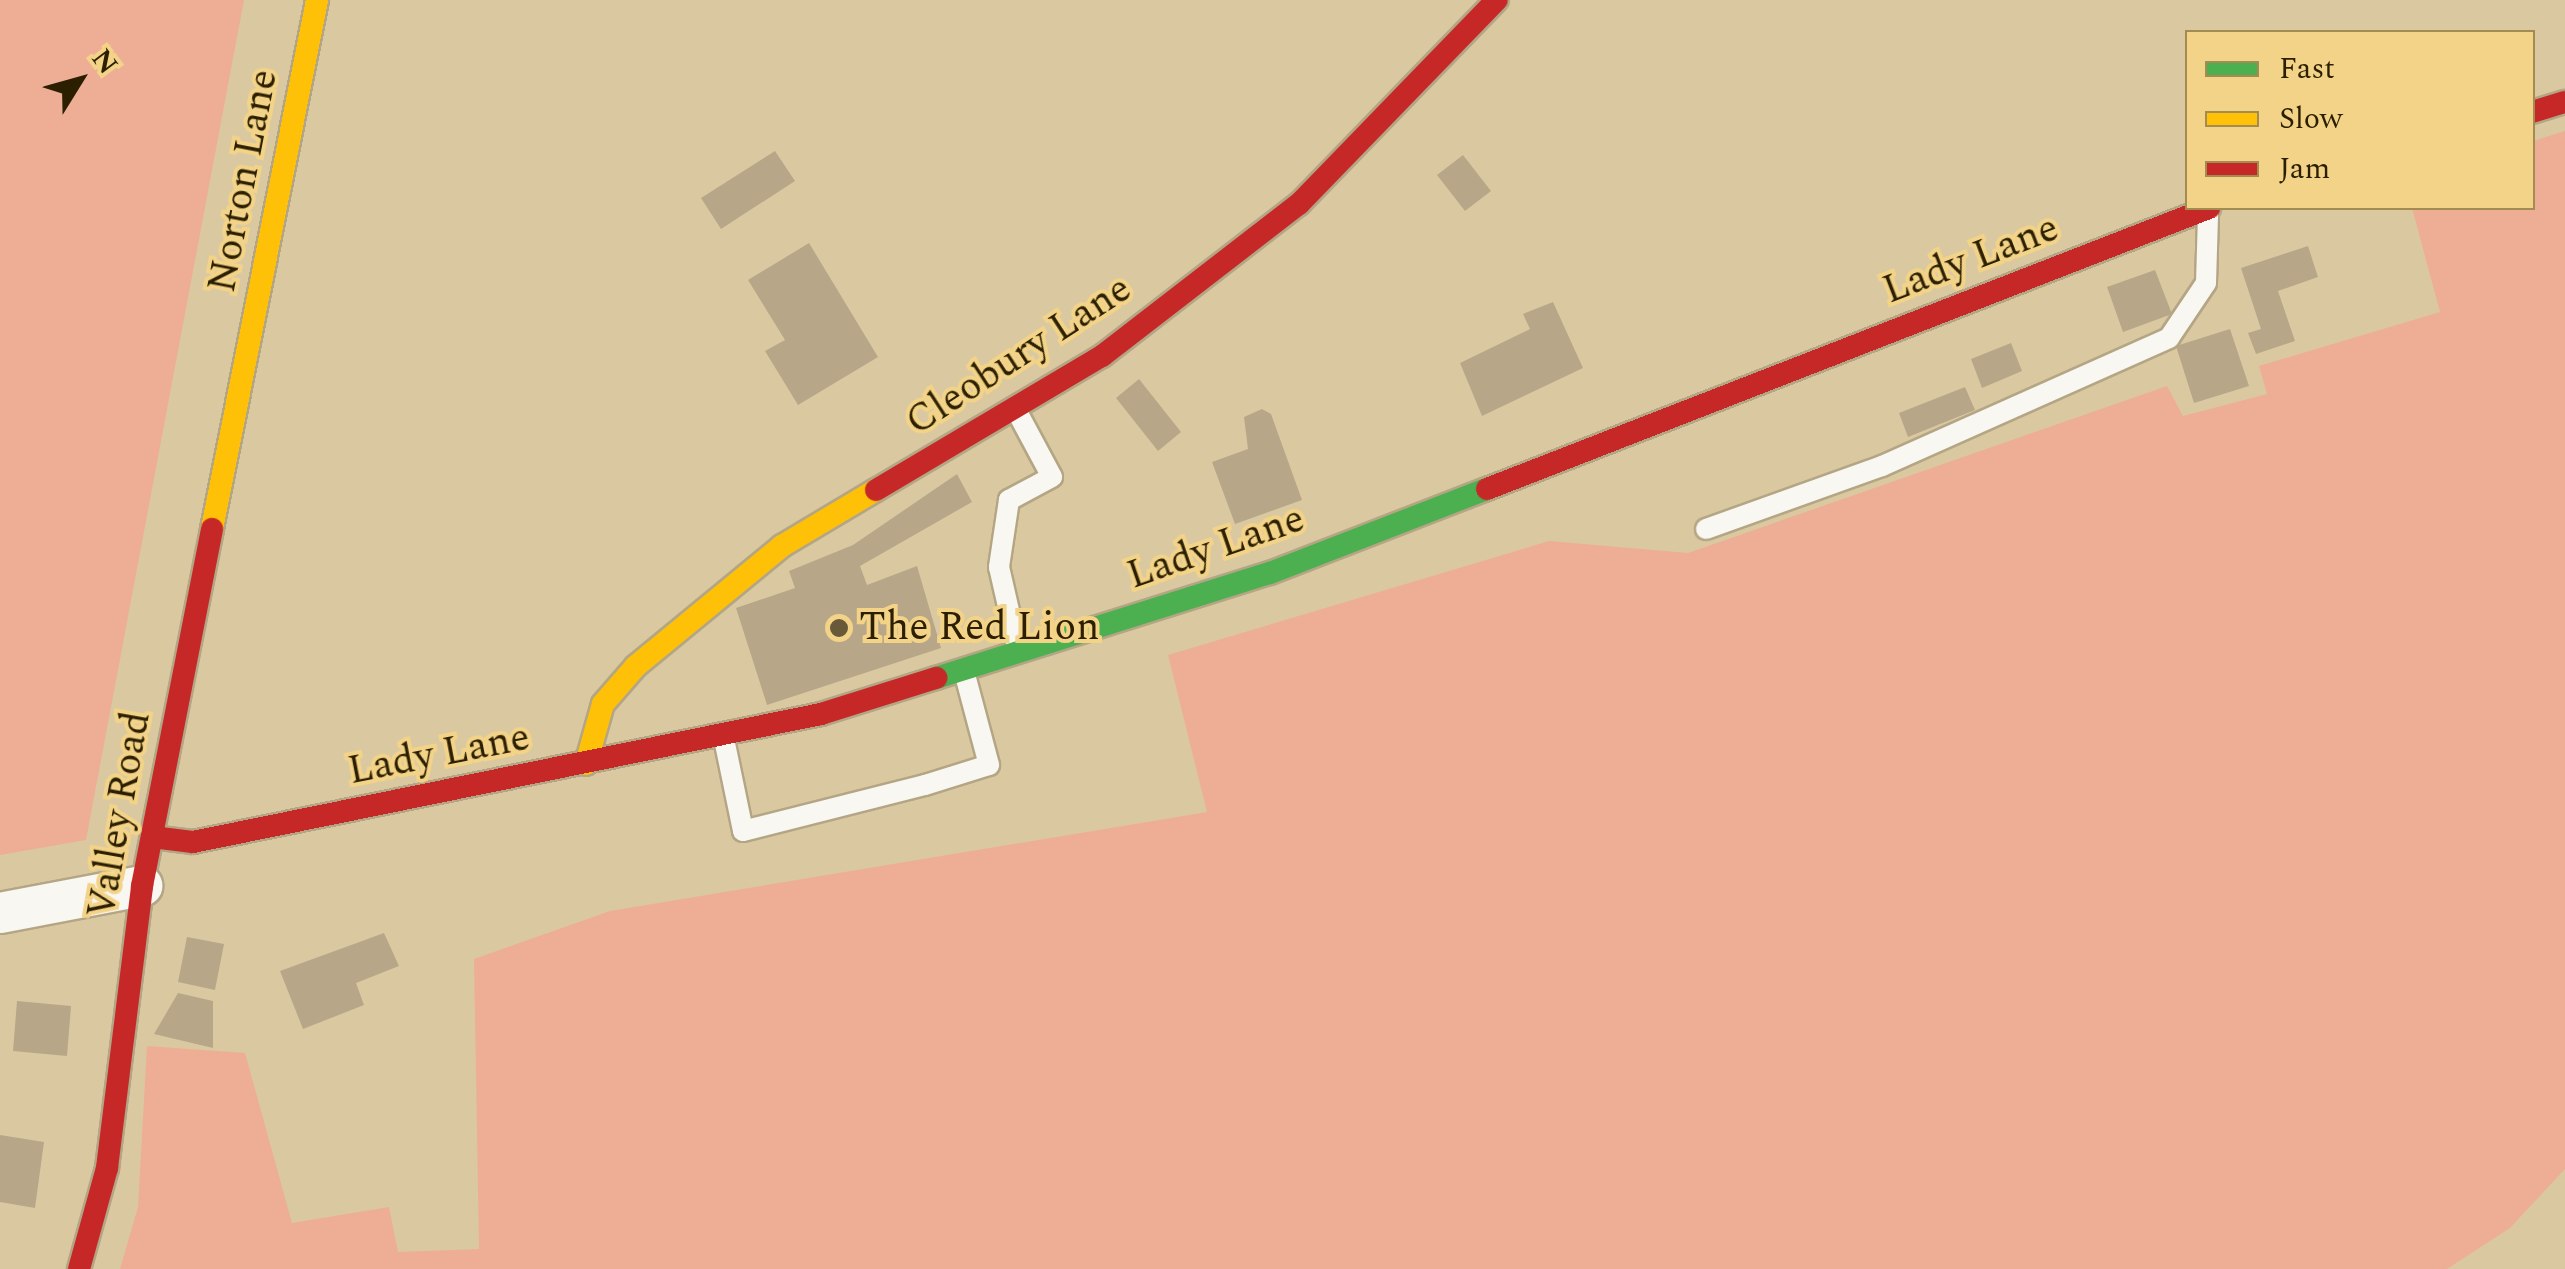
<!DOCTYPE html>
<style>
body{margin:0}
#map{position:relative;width:2565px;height:1269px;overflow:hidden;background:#dac9a0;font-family:Spectral,serif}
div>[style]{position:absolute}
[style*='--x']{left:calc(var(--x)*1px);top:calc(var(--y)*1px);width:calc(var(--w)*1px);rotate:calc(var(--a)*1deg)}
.green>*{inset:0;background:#edae95}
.building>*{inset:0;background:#b8a688}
.roads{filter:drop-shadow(2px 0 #b4a685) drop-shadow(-2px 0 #b4a685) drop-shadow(0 2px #b4a685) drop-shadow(0 -2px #b4a685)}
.lane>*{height:20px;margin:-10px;padding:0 10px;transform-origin:10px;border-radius:10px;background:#f9f7f1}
.street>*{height:40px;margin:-20px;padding:0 20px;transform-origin:20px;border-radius:20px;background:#f9f7f1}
.fast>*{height:22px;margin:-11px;padding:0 11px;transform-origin:11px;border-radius:11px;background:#4caf50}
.slow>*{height:22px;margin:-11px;padding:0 11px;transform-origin:11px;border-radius:11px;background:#ffc107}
.jam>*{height:22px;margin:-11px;padding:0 11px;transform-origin:11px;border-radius:11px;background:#c62828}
.dots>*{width:28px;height:28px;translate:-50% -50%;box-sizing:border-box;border:5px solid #f3d387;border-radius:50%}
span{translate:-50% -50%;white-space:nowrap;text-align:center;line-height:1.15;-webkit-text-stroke:8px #f3d387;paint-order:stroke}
.street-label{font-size:40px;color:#2b1f00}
.poi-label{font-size:40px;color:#2b1f00}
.left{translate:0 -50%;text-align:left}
.legend{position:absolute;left:2185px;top:30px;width:350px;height:180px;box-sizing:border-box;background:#f3d387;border:2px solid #a38b51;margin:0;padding:12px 18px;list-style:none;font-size:30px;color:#2b1f00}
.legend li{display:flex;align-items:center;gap:20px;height:50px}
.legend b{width:50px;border:2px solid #a38b51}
.north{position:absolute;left:30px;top:30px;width:100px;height:100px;-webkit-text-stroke:8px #f3d387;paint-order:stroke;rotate:53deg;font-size:28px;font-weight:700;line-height:40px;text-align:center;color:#2b1f00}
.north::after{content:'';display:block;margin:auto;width:35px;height:45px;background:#2b1f00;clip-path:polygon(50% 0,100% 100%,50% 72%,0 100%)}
</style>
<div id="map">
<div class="green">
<div style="clip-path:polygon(0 0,244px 0,86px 840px,0 855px)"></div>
<div style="clip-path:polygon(2565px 131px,2565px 1169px,2510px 1228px,2447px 1269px,120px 1269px,138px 1207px,147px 1046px,245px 1053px,292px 1223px,389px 1207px,398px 1252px,479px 1249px,474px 959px,610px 911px,1207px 812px,1168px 655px,1549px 541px,1688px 553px,2167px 386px,2183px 416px,2267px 394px,2259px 366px,2440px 312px,2412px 208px,2532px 208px,2533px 141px)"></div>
</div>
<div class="building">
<div style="clip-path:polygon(775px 151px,795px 181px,721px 229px,701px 198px)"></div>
<div style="clip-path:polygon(1463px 155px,1491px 191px,1465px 211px,1437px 175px)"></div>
<div style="clip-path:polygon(809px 243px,878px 357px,798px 405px,765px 351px,785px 340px,748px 280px)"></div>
<div style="clip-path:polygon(2308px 246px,2318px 277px,2278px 291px,2295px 341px,2256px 354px,2248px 333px,2261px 329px,2241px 268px)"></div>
<div style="clip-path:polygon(2155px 270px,2172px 314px,2123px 332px,2107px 287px)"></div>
<div style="clip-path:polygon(1553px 302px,1583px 368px,1482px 416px,1460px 363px,1530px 329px,1523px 314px)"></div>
<div style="clip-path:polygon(2230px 329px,2249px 386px,2194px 403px,2176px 346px)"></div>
<div style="clip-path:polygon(2011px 343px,2022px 371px,1982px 388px,1971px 359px)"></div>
<div style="clip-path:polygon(1139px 379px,1181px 432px,1158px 451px,1116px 398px)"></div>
<div style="clip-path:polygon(1965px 387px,1975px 410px,1908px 437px,1899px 413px)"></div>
<div style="clip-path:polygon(1262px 409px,1271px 414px,1302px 500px,1235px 524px,1212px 462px,1248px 449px,1244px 417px)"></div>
<div style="clip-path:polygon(957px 474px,972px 502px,860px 566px,867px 585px,917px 566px,941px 648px,767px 705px,736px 608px,795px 588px,789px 571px,853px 545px)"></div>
<div style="clip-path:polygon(384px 933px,399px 966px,356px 983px,364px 1005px,303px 1029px,280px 971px)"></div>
<div style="clip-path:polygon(187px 937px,224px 944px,215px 990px,178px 982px)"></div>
<div style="clip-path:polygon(178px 993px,213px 1001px,213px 1048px,154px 1034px)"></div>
<div style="clip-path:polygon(17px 1001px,71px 1006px,67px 1056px,13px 1051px)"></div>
<div style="clip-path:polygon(0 1135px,44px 1142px,35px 1208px,0 1202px)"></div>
</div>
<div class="roads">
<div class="lane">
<div style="--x:1015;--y:408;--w:78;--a:61.8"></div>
<div style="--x:1052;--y:477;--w:49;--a:151.9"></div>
<div style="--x:1009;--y:500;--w:68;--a:98.5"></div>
<div style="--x:999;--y:567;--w:85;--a:77.1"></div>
<div style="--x:1706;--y:529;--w:187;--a:-19.7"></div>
<div style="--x:1882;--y:466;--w:314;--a:-24"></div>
<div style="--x:2169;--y:338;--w:66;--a:-56.1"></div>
<div style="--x:2206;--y:283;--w:68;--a:-88.3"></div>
<div style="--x:723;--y:734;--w:99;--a:78.3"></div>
<div style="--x:743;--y:831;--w:188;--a:-14.2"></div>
<div style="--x:925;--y:785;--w:67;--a:-17.4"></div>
<div style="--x:989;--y:765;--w:97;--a:-104.9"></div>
</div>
<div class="street">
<div style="--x:0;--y:913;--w:145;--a:-10.8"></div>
</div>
<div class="fast">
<div style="--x:936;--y:678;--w:350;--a:-17.5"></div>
<div style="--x:1270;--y:573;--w:233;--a:-21.2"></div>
</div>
<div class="slow">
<div style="--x:212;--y:529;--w:539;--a:-78.77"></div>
<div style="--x:586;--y:764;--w:62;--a:-74.2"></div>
<div style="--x:603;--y:704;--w:50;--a:-49"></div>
<div style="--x:636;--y:666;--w:189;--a:-39.4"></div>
<div style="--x:782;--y:546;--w:109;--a:-30.8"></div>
</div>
<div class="jam">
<div style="--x:2532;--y:112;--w:34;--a:-17"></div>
<div style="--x:1487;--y:489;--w:775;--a:-21.27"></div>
<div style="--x:876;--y:490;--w:263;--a:-30.7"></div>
<div style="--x:1102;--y:356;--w:249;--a:-37.7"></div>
<div style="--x:1299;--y:204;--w:284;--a:-45.9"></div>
<div style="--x:152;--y:837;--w:41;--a:7"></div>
<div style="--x:193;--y:842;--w:641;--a:-11.52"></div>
<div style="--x:821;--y:714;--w:121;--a:-17.4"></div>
<div style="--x:79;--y:1269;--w:105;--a:-74.5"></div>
<div style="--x:107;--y:1168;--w:284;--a:-82.9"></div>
<div style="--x:142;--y:886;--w:364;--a:-78.9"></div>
</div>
</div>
<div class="dots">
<div style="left:839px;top:628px;background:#685a38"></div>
</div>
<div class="street-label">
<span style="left:244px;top:181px;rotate:-79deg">Norton Lane</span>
<span style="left:1971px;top:260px;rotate:-21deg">Lady Lane</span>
<span style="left:1019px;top:356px;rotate:-33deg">Cleobury Lane</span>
<span style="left:1216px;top:548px;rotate:-19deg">Lady Lane</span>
<span style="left:439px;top:755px;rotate:-11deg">Lady Lane</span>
<span style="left:120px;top:815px;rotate:-80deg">Valley Road</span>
</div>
<div class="poi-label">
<span class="left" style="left:859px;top:628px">The Red Lion</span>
</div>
<ul class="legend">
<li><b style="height:12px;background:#4caf50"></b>Fast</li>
<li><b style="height:12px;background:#ffc107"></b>Slow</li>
<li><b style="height:12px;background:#c62828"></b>Jam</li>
</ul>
<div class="north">N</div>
</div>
